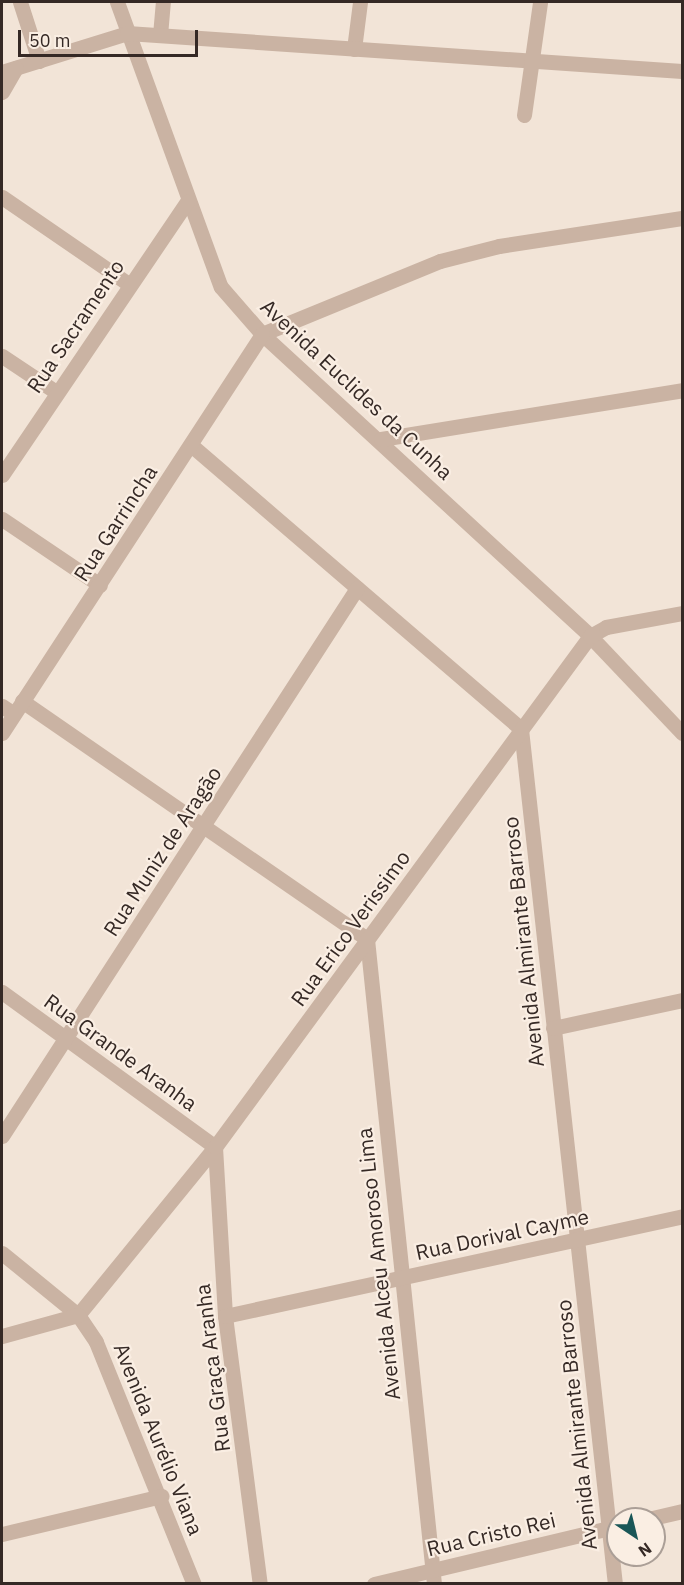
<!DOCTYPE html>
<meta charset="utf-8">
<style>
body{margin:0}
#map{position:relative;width:684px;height:1585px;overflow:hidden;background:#f2e4d7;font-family:"IBM Plex Sans",sans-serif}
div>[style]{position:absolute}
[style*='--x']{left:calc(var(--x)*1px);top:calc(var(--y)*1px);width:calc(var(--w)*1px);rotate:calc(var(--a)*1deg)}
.minor>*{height:15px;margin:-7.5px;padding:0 7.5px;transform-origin:7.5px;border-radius:7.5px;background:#cab3a3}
span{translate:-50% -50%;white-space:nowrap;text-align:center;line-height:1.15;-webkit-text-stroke:4.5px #faeee3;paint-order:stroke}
.street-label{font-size:21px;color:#352925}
.frame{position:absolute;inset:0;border:3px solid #352925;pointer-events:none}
.north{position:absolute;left:606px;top:1507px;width:60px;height:60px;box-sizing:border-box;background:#faeee3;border:2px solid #ab9f97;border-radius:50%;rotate:145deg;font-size:16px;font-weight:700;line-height:24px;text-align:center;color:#352925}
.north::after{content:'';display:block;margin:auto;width:21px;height:27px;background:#195657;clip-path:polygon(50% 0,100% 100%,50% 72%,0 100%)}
.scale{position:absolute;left:18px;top:30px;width:180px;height:27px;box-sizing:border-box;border:3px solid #352925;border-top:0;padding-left:8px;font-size:18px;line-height:21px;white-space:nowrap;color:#352925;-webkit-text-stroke:4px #faeee3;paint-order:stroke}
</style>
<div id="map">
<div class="minor">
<div style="--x:20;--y:2;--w:62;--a:72.1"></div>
<div style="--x:117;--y:2;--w:303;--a:70"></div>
<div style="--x:221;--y:287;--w:62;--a:48.9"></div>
<div style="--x:262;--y:334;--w:446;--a:42.6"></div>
<div style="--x:590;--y:636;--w:134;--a:46.5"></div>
<div style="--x:160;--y:35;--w:33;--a:-85"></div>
<div style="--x:354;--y:49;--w:47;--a:-82.7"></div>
<div style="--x:2;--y:72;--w:131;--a:-17.3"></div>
<div style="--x:127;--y:33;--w:556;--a:3.92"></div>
<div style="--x:2;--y:92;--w:28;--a:-60"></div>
<div style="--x:524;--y:115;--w:114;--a:-81.9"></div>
<div style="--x:2;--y:197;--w:152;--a:34.5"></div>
<div style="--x:262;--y:334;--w:192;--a:-22.3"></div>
<div style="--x:440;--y:261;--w:61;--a:-14.3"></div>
<div style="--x:499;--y:246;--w:185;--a:-8.7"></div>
<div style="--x:2;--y:356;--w:65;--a:33.7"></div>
<div style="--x:381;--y:439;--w:305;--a:-9.2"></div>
<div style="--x:191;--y:445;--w:435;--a:40.7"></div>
<div style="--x:521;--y:729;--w:860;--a:83.73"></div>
<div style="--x:2;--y:475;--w:330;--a:-55.9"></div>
<div style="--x:2;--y:519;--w:118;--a:34"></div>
<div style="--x:22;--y:701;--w:419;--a:34.6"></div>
<div style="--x:367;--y:939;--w:648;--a:84.07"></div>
<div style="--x:2;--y:706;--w:14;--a:34"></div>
<div style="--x:2;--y:733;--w:476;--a:-56.9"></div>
<div style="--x:2;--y:992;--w:263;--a:36"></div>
<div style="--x:215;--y:1147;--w:169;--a:86.6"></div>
<div style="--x:225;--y:1316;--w:270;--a:82.6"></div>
<div style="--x:553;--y:1028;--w:132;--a:-12.2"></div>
<div style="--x:2;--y:1136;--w:653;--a:-57.06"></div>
<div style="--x:2;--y:1253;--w:98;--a:39.2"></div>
<div style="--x:78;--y:1315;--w:32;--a:56"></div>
<div style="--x:96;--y:1342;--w:261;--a:68"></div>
<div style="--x:78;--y:1315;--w:217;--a:-50.8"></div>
<div style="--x:215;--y:1147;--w:634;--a:-53.73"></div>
<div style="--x:590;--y:636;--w:18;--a:-29"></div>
<div style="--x:606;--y:627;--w:77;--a:-10.4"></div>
<div style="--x:225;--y:1316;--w:468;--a:-12.3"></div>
<div style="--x:2;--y:1336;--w:79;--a:-15.4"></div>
<div style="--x:648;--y:1519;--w:35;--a:-13"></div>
<div style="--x:2;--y:1534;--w:164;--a:-13.4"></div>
<div style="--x:374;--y:1584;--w:251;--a:-13.4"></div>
</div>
<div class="street-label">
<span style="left:75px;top:326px;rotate:-56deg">Rua Sacramento</span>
<span style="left:357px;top:389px;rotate:43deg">Avenida Euclides da Cunha</span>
<span style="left:115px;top:523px;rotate:-57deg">Rua Garrincha</span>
<span style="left:162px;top:851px;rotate:-57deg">Rua Muniz de Aragão</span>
<span style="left:350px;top:928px;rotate:-54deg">Rua Erico Verissimo</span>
<span style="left:523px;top:942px;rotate:-96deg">Avenida Almirante Barroso</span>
<span style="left:121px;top:1052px;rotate:36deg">Rua Grande Aranha</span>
<span style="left:502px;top:1234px;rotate:-12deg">Rua Dorival Cayme</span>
<span style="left:378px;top:1264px;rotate:-96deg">Avenida Alceu Amoroso Lima</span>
<span style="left:212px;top:1368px;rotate:-97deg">Rua Graça Aranha</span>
<span style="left:576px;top:1425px;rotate:-96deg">Avenida Almirante Barroso</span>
<span style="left:159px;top:1439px;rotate:68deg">Avenida Aurélio Viana</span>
<span style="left:491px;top:1534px;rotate:-13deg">Rua Cristo Rei</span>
</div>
<div class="frame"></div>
<div class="north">N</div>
<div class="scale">50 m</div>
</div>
